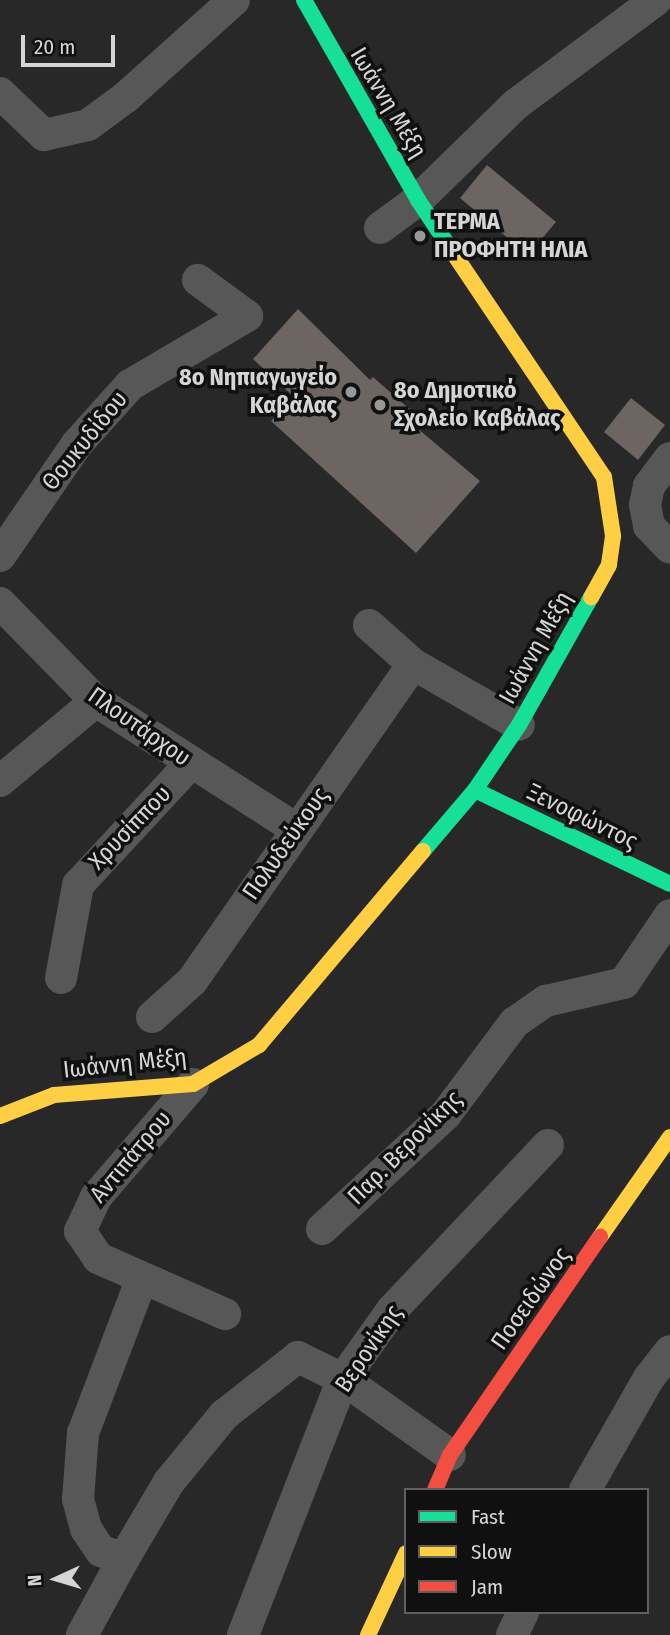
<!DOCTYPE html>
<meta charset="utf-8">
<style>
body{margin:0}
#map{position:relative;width:670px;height:1635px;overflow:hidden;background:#282828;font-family:"Fira Sans Condensed",sans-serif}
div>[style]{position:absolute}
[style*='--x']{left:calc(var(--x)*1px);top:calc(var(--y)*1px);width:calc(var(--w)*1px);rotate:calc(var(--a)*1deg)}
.building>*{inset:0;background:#6c6561}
.street>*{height:32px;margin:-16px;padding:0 16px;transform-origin:16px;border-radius:16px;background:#585757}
.fast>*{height:16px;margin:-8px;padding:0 8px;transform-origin:8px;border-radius:8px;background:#16e098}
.slow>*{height:16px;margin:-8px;padding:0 8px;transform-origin:8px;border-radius:8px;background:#ffcf43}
.jam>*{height:16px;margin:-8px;padding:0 8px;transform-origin:8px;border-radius:8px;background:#f24e42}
.dots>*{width:19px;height:19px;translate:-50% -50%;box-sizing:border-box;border:4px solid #111011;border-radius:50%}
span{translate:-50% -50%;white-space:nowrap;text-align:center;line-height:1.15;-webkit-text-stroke:7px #111011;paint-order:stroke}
.street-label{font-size:24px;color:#d6d5d6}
.poi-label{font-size:24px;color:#d6d5d6;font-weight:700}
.left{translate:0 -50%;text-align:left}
.right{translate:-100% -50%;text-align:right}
.legend{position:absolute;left:404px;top:1488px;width:245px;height:126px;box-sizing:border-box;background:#111011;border:2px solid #605f60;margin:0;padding:9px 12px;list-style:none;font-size:21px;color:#d6d5d6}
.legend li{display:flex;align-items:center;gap:14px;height:35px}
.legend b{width:35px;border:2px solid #605f60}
.north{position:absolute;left:21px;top:1544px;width:70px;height:70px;-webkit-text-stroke:5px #111011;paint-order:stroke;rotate:266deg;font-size:19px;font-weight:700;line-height:28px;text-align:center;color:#d6d5d6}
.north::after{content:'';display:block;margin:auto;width:24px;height:32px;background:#d6d5d6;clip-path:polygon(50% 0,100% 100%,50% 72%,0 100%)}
.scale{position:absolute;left:21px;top:35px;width:94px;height:32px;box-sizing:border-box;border:4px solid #d6d5d6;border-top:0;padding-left:9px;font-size:21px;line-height:24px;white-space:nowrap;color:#d6d5d6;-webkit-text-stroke:5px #111011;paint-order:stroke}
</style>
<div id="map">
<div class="building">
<div style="clip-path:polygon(487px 165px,556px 222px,528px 255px,460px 198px)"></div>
<div style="clip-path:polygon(298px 309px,370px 380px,373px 377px,423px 421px,417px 428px,480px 481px,416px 553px,271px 421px,293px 396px,253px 359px)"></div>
<div style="clip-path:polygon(631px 398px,665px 425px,638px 460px,604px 432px)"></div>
</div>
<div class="street">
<div style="--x:0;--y:93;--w:61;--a:43.7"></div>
<div style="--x:44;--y:135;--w:45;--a:-12.8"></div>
<div style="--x:88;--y:125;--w:47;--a:-36.4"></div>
<div style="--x:126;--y:97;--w:145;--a:-41.9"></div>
<div style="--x:380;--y:228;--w:47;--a:-36.4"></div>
<div style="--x:418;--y:200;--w:136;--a:-44.4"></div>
<div style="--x:515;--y:105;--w:176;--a:-36.7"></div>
<div style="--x:670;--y:458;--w:35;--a:127"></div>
<div style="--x:649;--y:486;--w:19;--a:102"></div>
<div style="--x:645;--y:505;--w:21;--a:79"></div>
<div style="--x:649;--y:526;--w:30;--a:46"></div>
<div style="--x:0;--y:556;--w:136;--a:-55.5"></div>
<div style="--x:77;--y:444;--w:79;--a:-48.1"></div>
<div style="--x:130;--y:385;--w:136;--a:-30.5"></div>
<div style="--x:247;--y:316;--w:61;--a:-143.7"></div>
<div style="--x:0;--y:603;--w:137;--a:45.6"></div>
<div style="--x:96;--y:701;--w:237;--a:32.6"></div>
<div style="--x:369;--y:625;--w:59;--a:41.6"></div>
<div style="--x:413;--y:664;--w:122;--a:29.9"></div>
<div style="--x:0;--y:781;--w:125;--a:-39.8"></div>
<div style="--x:61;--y:978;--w:95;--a:-79.6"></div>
<div style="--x:78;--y:885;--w:166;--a:-47.2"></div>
<div style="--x:152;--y:1017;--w:54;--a:-42"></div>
<div style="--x:192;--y:981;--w:386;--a:-55.1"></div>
<div style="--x:193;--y:1084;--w:149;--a:130.6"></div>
<div style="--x:96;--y:1197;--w:38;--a:115"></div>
<div style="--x:80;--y:1231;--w:32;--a:56"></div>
<div style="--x:98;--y:1258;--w:139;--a:23.8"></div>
<div style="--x:322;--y:1229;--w:169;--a:-42.8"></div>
<div style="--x:446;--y:1114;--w:114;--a:-53.2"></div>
<div style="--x:514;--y:1023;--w:39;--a:-35"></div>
<div style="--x:546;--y:1001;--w:80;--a:-13"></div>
<div style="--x:624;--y:983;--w:82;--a:-55.9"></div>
<div style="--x:142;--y:1278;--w:166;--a:110.8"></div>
<div style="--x:83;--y:1433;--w:66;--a:94.3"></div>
<div style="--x:78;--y:1499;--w:31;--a:75"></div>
<div style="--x:86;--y:1529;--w:27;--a:56"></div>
<div style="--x:101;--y:1551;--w:24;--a:17"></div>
<div style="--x:124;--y:1558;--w:88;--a:-59.4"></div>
<div style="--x:169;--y:1482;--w:87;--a:-50.6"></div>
<div style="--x:224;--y:1415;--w:94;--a:-38.1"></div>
<div style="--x:298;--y:1357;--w:50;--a:26.1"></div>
<div style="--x:343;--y:1379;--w:131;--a:35.4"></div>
<div style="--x:585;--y:1490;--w:129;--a:-60.3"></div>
<div style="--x:649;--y:1378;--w:34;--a:-52"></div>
<div style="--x:82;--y:1635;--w:88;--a:-61.4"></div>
<div style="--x:243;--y:1635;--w:275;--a:-68.7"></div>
<div style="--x:343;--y:1379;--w:85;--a:-54.6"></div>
<div style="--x:392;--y:1310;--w:227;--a:-46.6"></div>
<div style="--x:512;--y:1635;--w:25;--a:-64"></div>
</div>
<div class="fast">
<div style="--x:304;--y:0;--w:230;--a:60.3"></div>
<div style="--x:418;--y:200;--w:61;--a:56.3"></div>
<div style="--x:475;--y:790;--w:216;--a:25.7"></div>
<div style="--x:423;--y:851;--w:80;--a:-49.6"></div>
<div style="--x:475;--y:790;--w:78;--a:-55.9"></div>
<div style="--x:519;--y:725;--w:147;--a:-60.6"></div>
</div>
<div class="slow">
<div style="--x:452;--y:251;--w:272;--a:56.1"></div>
<div style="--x:604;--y:477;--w:60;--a:81.3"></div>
<div style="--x:613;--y:536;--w:29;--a:98"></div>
<div style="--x:609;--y:565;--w:37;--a:119"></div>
<div style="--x:0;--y:1116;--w:58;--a:-21.3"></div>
<div style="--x:54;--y:1095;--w:139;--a:-4.5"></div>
<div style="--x:193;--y:1084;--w:77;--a:-30.6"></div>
<div style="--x:259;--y:1045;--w:254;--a:-49.8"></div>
<div style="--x:600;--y:1237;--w:122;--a:-55"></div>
<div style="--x:368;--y:1635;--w:90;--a:-65.1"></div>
</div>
<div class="jam">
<div style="--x:435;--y:1490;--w:38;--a:-67"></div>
<div style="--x:450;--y:1455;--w:265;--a:-55.5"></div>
</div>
<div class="dots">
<div style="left:420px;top:236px;background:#999899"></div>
<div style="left:351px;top:392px;background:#999899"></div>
<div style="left:380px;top:405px;background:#999899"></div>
</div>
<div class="street-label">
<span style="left:388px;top:103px;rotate:59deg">Ιωάννη Μέξη</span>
<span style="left:85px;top:441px;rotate:-51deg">Θουκυδίδου</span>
<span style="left:536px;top:648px;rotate:-61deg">Ιωάννη Μέξη</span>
<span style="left:139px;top:727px;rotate:35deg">Πλουτάρχου</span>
<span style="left:582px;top:817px;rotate:26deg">Ξενοφώντος</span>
<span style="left:130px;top:828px;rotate:-46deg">Χρυσίππου</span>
<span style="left:286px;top:844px;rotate:-55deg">Πολυδεύκους</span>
<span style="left:125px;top:1064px;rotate:-6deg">Ιωάννη Μέξη</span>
<span style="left:405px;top:1148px;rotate:-45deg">Παρ. Βερονίκης</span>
<span style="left:131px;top:1157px;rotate:-50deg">Αντιπάτρου</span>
<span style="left:531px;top:1299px;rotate:-55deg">Ποσειδώνος</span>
<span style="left:369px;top:1349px;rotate:-56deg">Βερονίκης</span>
</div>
<div class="poi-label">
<span class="left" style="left:434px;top:236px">ΤΕΡΜΑ<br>ΠΡΟΦΗΤΗ ΗΛΙΑ</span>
<span class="right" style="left:337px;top:392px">8ο Νηπιαγωγείο<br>Καβάλας</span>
<span class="left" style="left:394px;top:405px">8ο Δημοτικό<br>Σχολείο Καβάλας</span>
</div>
<ul class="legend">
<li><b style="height:9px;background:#16e098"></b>Fast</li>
<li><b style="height:9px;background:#ffcf43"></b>Slow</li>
<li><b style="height:9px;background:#f24e42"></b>Jam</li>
</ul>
<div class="north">N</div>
<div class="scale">20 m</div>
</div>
